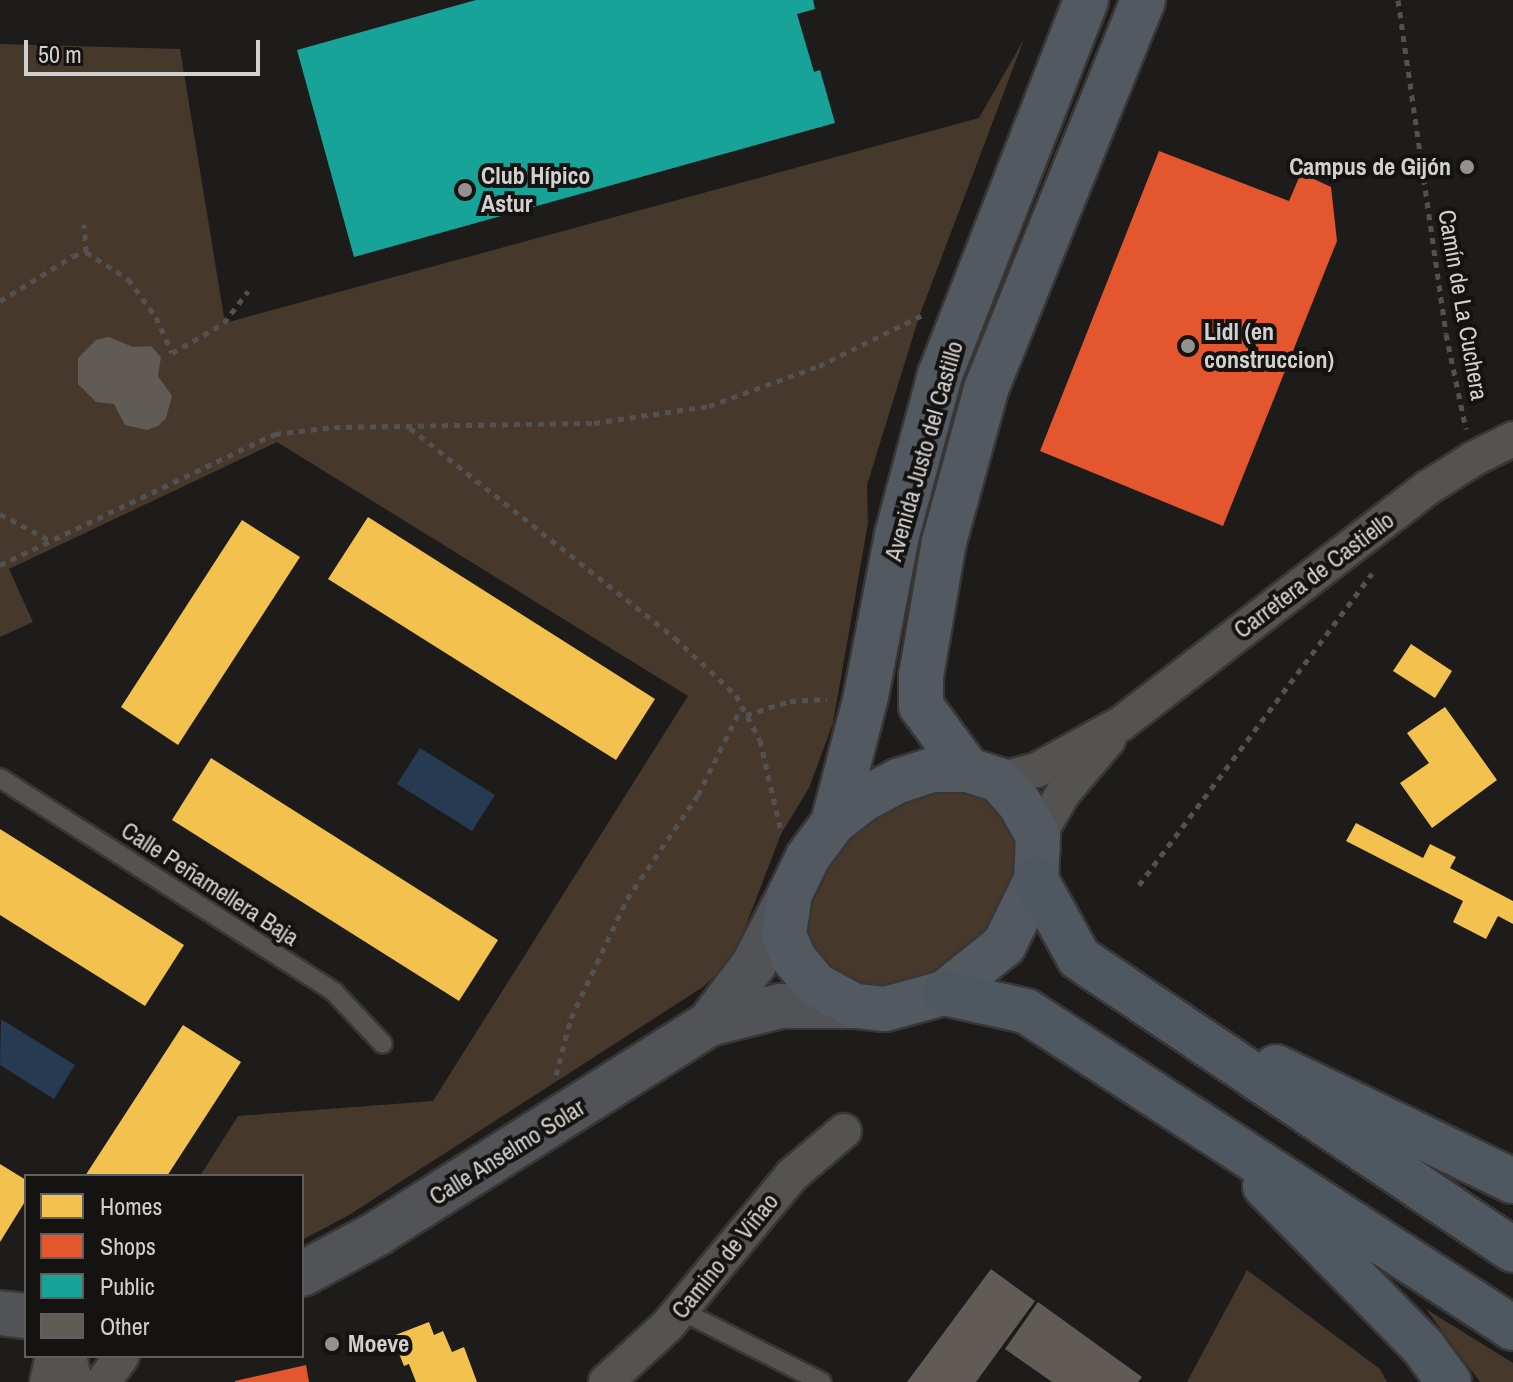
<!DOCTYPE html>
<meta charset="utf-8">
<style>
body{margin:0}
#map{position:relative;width:1513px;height:1382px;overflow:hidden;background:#1d1c1b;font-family:"Archivo Narrow",sans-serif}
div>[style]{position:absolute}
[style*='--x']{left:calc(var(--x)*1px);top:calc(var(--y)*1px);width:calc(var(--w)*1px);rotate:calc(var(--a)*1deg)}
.green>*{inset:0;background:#46382b}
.water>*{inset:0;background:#263a52}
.homes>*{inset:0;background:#f2c14e}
.shops>*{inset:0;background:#e4572e}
.public>*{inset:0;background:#17a398}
.building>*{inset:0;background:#615b55}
.path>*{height:5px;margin-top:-2.5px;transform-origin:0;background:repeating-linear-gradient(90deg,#535251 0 6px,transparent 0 12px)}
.roads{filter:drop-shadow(2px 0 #383736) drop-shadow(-2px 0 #383736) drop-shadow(0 2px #383736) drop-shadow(0 -2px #383736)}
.service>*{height:18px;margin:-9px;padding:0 9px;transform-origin:9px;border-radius:9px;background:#545352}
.minor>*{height:34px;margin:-17px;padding:0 17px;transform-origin:17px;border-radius:17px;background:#545352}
.secondary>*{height:44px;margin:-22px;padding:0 22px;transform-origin:22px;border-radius:22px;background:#515356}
.primary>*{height:44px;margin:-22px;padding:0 22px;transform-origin:22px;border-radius:22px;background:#535960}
.motorway>*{height:44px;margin:-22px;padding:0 22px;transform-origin:22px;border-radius:22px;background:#4f5861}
.dots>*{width:22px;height:22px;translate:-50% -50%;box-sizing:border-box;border:4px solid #151311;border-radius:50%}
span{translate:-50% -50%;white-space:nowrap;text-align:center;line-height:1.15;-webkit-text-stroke:8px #151311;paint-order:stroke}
.poi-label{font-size:24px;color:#d2d1d0;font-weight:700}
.right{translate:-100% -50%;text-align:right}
.left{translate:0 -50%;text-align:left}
.street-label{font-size:24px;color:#d2d1d0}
.legend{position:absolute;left:24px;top:1174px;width:280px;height:184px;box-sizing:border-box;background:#151311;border:2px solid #615f5d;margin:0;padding:10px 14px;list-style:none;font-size:24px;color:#d2d1d0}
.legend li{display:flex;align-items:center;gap:16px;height:40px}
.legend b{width:40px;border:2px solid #615f5d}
.scale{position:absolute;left:24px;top:40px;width:236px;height:36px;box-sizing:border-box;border:4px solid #d2d1d0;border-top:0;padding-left:10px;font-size:24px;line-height:28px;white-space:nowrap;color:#d2d1d0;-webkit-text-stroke:6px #151311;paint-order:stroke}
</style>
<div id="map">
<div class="green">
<div style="clip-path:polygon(1024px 39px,919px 317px,867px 485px,868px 523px,833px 723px,809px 788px,781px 834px,733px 959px,703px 987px,349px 1215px,302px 1240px,302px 1176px,200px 1176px,238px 1116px,433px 1101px,688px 696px,277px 442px,9px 569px,33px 622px,0 637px,0 44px,180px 49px,225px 323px,979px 118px)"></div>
<div style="clip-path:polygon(999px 780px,1036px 880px,944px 993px,816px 985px,790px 894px,862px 800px)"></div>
<div style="clip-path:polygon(1247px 1270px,1380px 1369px,1387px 1382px,1187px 1382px)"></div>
<div style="clip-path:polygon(1426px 1309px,1513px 1363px,1513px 1382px,1480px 1382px)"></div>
</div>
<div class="water">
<div style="clip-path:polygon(420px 748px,495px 795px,472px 831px,397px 784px)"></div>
<div style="clip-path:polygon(1px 1019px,75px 1065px,54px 1099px,0 1065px)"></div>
</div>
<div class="homes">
<div style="clip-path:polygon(368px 517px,655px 699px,616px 760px,328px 579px)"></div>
<div style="clip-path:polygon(242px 520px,300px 557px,178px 745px,121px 707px)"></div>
<div style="clip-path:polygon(1411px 644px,1452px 671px,1435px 698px,1393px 671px)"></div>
<div style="clip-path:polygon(1445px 707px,1497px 780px,1432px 828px,1400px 783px,1429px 763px,1407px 733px)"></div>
<div style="clip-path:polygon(211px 758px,498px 940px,459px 1001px,172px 820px)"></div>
<div style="clip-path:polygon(1356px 823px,1423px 858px,1430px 844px,1456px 857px,1450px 868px,1513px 901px,1513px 924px,1498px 916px,1486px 939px,1453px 922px,1463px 901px,1346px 841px)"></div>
<div style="clip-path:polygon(0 829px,184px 945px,145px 1006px,0 915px)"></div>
<div style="clip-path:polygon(183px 1025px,241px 1062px,167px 1176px,85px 1176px)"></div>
<div style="clip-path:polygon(0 1164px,26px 1180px,26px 1200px,0 1242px)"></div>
<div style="clip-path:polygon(429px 1322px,434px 1335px,443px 1331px,452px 1352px,464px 1347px,477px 1382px,416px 1382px,409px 1364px,404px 1366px,398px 1351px,391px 1354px,385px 1339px)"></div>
</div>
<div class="shops">
<div style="clip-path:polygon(1159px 151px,1289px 201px,1301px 173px,1331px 187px,1337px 241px,1223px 526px,1040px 451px)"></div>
<div style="clip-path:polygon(306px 1365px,309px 1382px,235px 1382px,235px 1381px)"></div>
</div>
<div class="public">
<div style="clip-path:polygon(476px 0,813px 0,815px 9px,797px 14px,814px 72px,820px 70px,835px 123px,354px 257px,297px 50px)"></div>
</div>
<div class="building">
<div style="clip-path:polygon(109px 337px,133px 347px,151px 346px,161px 357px,158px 376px,172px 396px,166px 418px,158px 426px,147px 430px,125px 425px,114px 404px,96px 402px,78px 384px,78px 358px,96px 340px)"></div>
<div style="clip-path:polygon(991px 1269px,1035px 1301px,976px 1382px,907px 1382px)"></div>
<div style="clip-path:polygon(1038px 1302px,1142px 1377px,1138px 1382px,1052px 1382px,1005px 1349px)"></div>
</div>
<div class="path">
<div style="--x:1398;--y:0;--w:337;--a:81.8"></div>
<div style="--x:1446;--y:334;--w:97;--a:78.1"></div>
<div style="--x:86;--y:252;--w:50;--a:32.7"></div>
<div style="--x:128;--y:279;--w:47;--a:53.6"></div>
<div style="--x:156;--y:317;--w:39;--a:66"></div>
<div style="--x:172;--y:353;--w:60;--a:-30"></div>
<div style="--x:224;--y:323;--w:40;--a:-53"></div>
<div style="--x:0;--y:301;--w:86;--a:-31.7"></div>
<div style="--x:73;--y:256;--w:14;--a:-17"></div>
<div style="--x:86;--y:252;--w:28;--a:-94"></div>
<div style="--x:410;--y:428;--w:338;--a:38.4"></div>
<div style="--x:675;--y:638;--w:83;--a:43.1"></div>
<div style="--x:736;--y:695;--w:51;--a:61.9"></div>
<div style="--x:760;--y:740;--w:93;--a:77"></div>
<div style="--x:0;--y:514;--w:58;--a:27.9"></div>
<div style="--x:0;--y:565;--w:305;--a:-25.5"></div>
<div style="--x:275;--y:434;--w:59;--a:-6.8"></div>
<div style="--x:334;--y:427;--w:260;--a:-0.9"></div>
<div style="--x:594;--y:423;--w:116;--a:-8.4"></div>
<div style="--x:709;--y:406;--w:117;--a:-20"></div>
<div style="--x:819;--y:366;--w:117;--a:-26.3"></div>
<div style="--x:746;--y:715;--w:46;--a:-17.7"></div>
<div style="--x:790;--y:701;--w:37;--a:-3"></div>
<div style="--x:1139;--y:885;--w:389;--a:-53.2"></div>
<div style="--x:556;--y:1075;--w:59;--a:-75.3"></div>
<div style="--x:571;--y:1018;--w:132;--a:-64.8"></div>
<div style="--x:627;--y:899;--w:126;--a:-55.7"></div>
<div style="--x:698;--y:795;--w:97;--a:-63.7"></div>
</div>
<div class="roads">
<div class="service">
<div style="--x:0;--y:778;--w:397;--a:32.6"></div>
<div style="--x:334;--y:992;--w:71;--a:46.7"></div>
<div style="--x:680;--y:1310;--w:159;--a:26.9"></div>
</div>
<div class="minor">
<div style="--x:999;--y:780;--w:39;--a:-15"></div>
<div style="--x:1037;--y:770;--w:97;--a:-28.9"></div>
<div style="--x:1122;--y:723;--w:387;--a:-37.6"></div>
<div style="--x:1429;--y:487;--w:52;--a:-32.5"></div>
<div style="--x:1473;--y:459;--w:45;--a:-26.6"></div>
<div style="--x:1038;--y:836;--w:50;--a:-59.8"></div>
<div style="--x:1063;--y:793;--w:70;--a:-49.7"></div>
<div style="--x:69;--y:1356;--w:27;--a:77"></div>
<div style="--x:47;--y:1382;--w:27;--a:-77"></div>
<div style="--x:103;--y:1382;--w:32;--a:-54"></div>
<div style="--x:606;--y:1382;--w:84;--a:-42.6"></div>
<div style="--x:668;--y:1325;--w:195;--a:-50.4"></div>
<div style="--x:792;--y:1175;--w:68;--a:-40.2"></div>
</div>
<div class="secondary">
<div style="--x:709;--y:1024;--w:75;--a:-53.1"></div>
<div style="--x:754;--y:964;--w:79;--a:-62.8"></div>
<div style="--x:302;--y:1274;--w:86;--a:-28.3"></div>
<div style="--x:378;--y:1233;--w:391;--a:-32.3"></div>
<div style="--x:709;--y:1024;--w:73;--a:-14.2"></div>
<div style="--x:780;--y:1006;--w:75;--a:0"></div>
<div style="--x:0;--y:1313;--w:26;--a:7"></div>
</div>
<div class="primary">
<div style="--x:932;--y:770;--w:36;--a:0"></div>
<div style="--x:968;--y:770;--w:33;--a:18"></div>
<div style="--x:999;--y:780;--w:32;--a:49"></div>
<div style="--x:1020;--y:804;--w:37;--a:61"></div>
<div style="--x:1038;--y:836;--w:44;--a:92.6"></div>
<div style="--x:1036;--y:880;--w:72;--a:116.2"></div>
<div style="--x:1004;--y:945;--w:77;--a:141.3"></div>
<div style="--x:944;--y:993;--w:61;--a:164.8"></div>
<div style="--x:885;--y:1009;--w:30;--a:-174"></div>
<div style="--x:855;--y:1006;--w:44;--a:-151.7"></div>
<div style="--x:816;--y:985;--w:34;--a:-130"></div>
<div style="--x:794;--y:959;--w:27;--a:-112"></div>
<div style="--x:784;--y:934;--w:40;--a:-81.5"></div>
<div style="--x:790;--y:894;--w:41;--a:-64.1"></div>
<div style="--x:808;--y:857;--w:42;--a:-53.7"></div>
<div style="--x:833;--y:823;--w:37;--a:-38"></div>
<div style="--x:862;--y:800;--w:41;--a:-27.8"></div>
<div style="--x:898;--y:781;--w:36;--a:-18"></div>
<div style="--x:968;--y:770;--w:79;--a:-126.3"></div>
<div style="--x:921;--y:706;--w:30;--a:-90"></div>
<div style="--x:921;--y:676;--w:136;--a:-80.3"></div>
<div style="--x:944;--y:542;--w:159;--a:-74.6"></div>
<div style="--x:986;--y:389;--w:419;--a:-68"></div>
<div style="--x:833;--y:823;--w:131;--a:-75.4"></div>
<div style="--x:866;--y:696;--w:164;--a:-79.1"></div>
<div style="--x:897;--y:535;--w:166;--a:-75"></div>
<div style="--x:940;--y:375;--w:402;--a:-68.7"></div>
</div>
<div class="motorway">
<div style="--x:1036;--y:880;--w:89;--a:61.1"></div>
<div style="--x:1079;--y:958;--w:523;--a:33.93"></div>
<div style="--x:944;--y:993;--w:84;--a:12.4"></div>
<div style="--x:1026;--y:1011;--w:581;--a:33.06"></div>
<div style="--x:1276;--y:1067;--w:263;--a:25.7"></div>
<div style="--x:1265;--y:1186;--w:227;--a:45.5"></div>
<div style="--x:1424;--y:1348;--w:42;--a:53.7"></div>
</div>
</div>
<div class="dots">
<div style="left:1467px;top:167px;background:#939291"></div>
<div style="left:465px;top:190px;background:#939291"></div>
<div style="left:1188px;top:346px;background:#939291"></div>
<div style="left:332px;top:1344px;background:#939291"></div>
</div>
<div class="poi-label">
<span class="right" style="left:1451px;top:167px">Campus de Gijón</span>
<span class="left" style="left:481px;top:190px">Club Hípico<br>Astur</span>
<span class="left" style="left:1204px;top:346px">Lidl (en<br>construccion)</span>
<span class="left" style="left:348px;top:1344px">Moeve</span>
</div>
<div class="street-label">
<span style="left:1463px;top:305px;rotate:80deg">Camín de La Cuchera</span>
<span style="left:924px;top:451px;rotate:-74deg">Avenida Justo del Castillo</span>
<span style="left:1314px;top:575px;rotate:-37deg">Carretera de Castiello</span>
<span style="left:210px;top:884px;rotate:33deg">Calle Peñamellera Baja</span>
<span style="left:507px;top:1152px;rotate:-32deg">Calle Anselmo Solar</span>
<span style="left:725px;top:1256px;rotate:-51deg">Camino de Viñao</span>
</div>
<ul class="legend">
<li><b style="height:22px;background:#f2c14e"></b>Homes</li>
<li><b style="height:22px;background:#e4572e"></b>Shops</li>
<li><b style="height:22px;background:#17a398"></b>Public</li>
<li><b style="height:22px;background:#615b55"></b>Other</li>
</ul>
<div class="scale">50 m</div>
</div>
